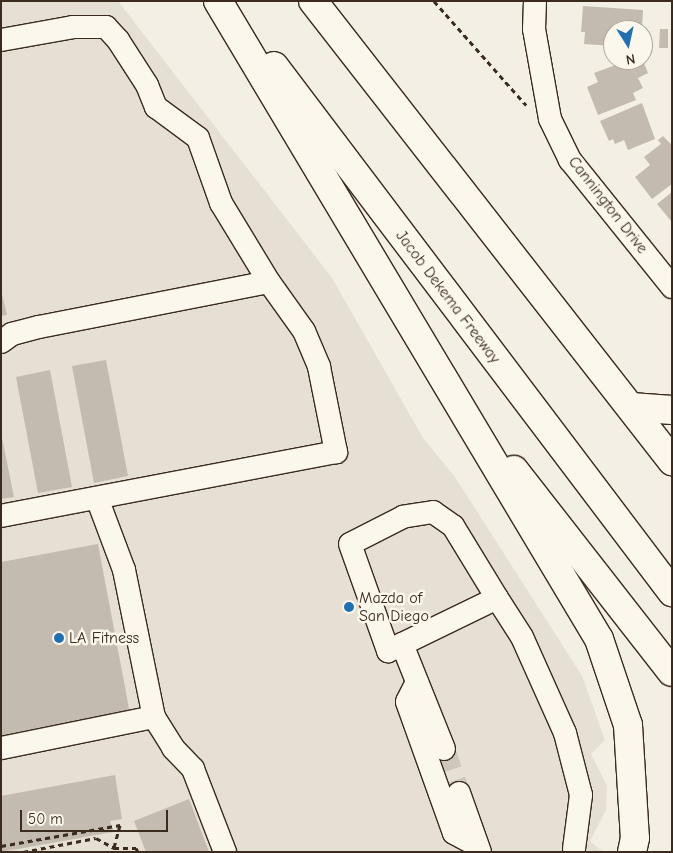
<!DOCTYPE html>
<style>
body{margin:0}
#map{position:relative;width:673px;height:853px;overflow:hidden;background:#f3efe4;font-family:"Comic Neue",sans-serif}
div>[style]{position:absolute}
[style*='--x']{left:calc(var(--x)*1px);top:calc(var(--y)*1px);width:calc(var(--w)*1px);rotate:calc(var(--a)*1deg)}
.built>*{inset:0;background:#e5dfd4}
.building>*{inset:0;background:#c3bbb0}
.minor-tunnel>*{height:22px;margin-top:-11px;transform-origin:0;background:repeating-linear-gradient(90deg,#cec8bc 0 22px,transparent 0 33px)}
.path>*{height:3px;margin-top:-1.5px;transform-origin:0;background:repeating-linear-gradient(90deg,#3b2a1e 0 5px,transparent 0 9px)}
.roads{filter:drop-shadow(1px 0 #3b2a1e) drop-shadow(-1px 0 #3b2a1e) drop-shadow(0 1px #3b2a1e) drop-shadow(0 -1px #3b2a1e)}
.minor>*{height:22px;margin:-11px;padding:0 11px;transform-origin:11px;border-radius:11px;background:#fbf7ec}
.highway>*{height:28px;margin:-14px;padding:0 14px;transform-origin:14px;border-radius:14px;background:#fbf7ec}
.dots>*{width:14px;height:14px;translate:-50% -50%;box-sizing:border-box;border:2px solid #fbf7ec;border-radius:50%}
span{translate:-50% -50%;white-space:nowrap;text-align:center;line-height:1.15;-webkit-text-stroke:5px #fbf7ec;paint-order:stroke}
.street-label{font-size:16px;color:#3b2a1e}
.poi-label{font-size:16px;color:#3b2a1e}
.left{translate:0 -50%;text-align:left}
.frame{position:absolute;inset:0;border:2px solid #3b2a1e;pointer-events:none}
.north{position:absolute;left:603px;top:20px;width:50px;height:50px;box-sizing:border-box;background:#fbf7ec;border:1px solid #aea59a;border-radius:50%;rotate:170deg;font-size:14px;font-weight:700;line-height:20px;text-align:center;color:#3b2a1e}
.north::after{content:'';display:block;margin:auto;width:18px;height:22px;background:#1f6fb2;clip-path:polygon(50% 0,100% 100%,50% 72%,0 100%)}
.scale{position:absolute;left:20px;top:810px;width:148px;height:22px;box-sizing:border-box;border:2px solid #3b2a1e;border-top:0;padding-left:6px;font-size:15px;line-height:18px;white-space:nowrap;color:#3b2a1e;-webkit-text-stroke:4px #fbf7ec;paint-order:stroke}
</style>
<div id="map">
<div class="built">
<div style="clip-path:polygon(1px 1px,118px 1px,332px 278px,423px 438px,455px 477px,582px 676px,605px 740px,591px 754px,607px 786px,606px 810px,590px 841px,603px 852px,1px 852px)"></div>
</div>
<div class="building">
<div style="clip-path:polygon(583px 6px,643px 10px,642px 30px,613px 30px,613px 46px,584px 44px,585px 32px,581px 32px)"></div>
<div style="clip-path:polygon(660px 29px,668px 29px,668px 48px,659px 48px)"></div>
<div style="clip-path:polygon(629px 60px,643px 88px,633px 93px,636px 100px,598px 115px,587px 87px,598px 82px,594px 73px)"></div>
<div style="clip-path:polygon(644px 63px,648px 73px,638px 78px,633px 68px)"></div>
<div style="clip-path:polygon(642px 103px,655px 139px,628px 150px,624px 140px,615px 144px,613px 139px,609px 141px,600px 121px)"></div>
<div style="clip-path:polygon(663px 136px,672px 145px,672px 184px,652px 199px,635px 177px,650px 165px,644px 157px,661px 144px,658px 140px)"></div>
<div style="clip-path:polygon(672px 192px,672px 222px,657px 204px)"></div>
<div style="clip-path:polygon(1px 290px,7px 315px,1px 316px)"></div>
<div style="clip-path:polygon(106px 360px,128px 476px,94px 483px,72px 366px)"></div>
<div style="clip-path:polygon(50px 370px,72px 487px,38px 493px,16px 377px)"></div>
<div style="clip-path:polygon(1px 433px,14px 497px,1px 499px)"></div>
<div style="clip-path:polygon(98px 544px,130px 714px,1px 739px,1px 562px)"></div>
<div style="clip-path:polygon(115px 775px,122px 819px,110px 821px,113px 832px,1px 852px,1px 796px)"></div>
<div style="clip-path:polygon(189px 799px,209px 852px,146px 852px,134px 821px)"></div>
</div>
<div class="minor-tunnel">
<div style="--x:444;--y:749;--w:46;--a:71.2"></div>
</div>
<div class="path">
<div style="--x:434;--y:1;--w:139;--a:48.5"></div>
<div style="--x:1;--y:846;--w:121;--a:-10"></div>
<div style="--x:120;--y:825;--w:24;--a:105"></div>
<div style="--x:23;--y:852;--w:74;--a:-10.9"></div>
<div style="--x:96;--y:838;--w:21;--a:29"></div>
<div style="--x:114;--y:848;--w:22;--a:0"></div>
<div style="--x:136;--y:848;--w:4;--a:63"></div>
</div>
<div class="roads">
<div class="minor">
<div style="--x:535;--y:1;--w:28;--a:92"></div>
<div style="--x:534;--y:29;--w:91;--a:79.9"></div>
<div style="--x:550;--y:119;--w:46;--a:64"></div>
<div style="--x:570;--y:160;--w:163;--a:51.2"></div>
<div style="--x:1;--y:40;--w:73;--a:-10.2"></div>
<div style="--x:73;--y:27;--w:33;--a:0"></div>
<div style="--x:106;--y:27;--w:18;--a:47"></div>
<div style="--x:118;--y:40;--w:54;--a:57.2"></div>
<div style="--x:147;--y:85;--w:24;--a:68"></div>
<div style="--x:156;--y:107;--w:52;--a:36.4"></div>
<div style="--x:198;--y:138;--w:69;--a:70.5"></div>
<div style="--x:221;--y:203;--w:92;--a:58.7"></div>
<div style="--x:269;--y:282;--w:60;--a:54.5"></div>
<div style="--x:304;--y:331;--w:39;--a:67"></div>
<div style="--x:319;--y:367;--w:87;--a:78.7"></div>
<div style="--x:336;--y:452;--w:341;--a:169.2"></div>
<div style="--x:1;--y:342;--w:14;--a:-36"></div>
<div style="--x:12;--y:334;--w:28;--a:-15"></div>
<div style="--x:39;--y:327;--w:234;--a:-11.1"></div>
<div style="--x:97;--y:498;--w:77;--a:69.4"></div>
<div style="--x:124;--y:570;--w:150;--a:78.5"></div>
<div style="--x:154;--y:717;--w:36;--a:58"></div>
<div style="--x:173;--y:748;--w:29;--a:46"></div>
<div style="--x:193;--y:769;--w:89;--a:68.9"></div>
<div style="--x:497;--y:598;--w:84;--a:-121.4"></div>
<div style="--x:453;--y:526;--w:24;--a:-145"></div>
<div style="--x:433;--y:512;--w:30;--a:171"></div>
<div style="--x:403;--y:517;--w:59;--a:153"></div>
<div style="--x:350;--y:544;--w:114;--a:70.4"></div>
<div style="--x:388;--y:651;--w:121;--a:-25.9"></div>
<div style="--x:497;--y:598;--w:46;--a:57.3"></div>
<div style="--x:522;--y:637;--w:105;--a:65.9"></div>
<div style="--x:565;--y:733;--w:64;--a:75.5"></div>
<div style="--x:581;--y:795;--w:54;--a:97.4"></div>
<div style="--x:402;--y:644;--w:113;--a:68.2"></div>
<div style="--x:417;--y:682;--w:22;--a:117"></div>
<div style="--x:407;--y:702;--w:139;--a:70.3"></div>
<div style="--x:454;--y:833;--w:26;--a:28"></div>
<div style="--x:1;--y:748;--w:156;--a:-11.5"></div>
<div style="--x:459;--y:793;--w:63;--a:70.4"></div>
</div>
<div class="highway">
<div style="--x:218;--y:1;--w:743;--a:59.16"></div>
<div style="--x:599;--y:639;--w:91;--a:71.4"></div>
<div style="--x:628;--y:725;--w:113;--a:86.5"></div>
<div style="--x:635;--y:838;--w:14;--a:102"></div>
<div style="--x:313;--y:1;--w:584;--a:52.03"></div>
<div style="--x:274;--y:66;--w:660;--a:52.89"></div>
<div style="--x:631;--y:407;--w:41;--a:4.2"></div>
<div style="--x:514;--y:470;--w:256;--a:52"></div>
</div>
</div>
<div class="dots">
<div style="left:349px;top:607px;background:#1f6fb2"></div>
<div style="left:59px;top:638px;background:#1f6fb2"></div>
</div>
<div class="street-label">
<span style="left:608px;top:205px;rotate:52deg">Cannington Drive</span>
<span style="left:448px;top:297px;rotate:53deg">Jacob Dekema Freeway</span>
</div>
<div class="poi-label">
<span class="left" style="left:359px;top:607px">Mazda of<br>San Diego</span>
<span class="left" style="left:69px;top:638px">LA Fitness</span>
</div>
<div class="frame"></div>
<div class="north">N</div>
<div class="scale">50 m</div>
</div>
